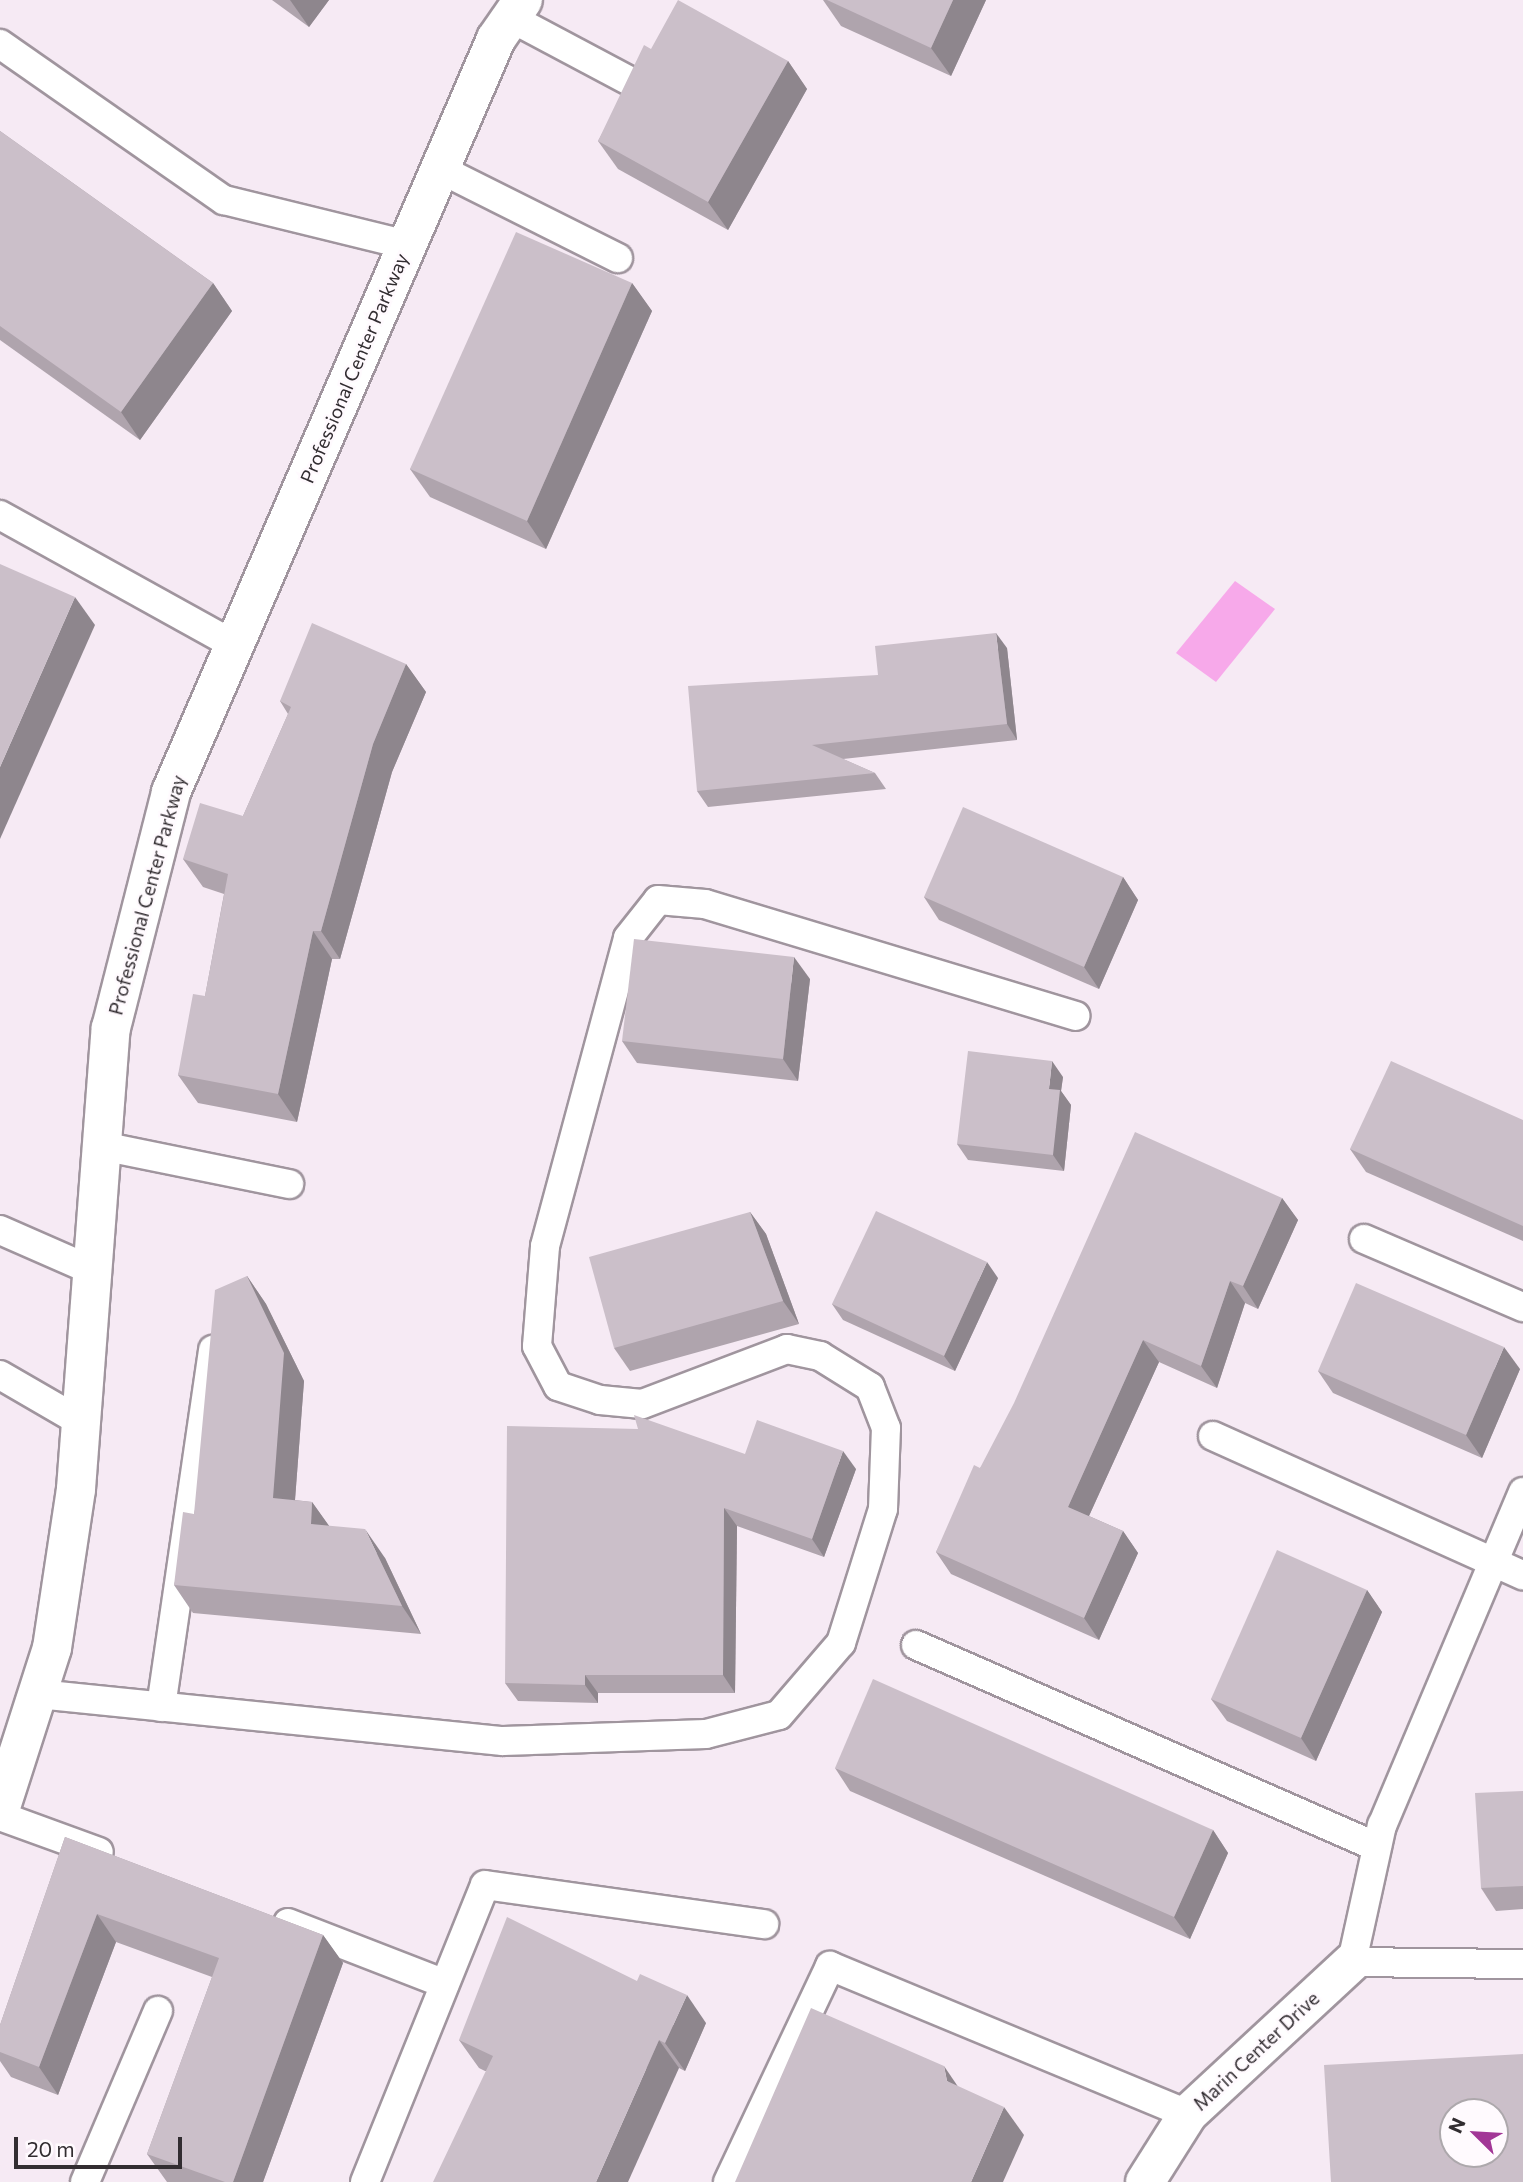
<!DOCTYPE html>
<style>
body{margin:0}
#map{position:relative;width:1523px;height:2182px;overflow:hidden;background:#f6eaf4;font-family:Commissioner,sans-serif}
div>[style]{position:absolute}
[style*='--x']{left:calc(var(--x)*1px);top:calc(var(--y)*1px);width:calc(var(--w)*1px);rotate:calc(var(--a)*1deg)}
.water>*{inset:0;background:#f7a9ea}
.roads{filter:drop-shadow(2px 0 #a0959e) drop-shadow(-2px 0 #a0959e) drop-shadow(0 2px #a0959e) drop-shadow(0 -2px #a0959e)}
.service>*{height:28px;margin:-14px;padding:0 14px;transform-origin:14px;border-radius:14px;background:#fff}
.minor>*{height:38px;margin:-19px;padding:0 19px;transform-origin:19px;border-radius:19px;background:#fff}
.wall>*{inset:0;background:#afa4ad}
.shaded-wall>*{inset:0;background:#8e868d}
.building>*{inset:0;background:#cbbfc9}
span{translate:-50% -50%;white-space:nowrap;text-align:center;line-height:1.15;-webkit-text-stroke:5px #fffafe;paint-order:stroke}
.street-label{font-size:19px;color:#322d31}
.north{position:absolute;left:1439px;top:2098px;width:70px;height:70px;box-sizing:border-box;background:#fffafe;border:2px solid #ada8ac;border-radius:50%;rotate:294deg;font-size:19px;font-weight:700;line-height:28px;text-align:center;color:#322d31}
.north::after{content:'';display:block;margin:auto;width:24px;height:32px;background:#a23696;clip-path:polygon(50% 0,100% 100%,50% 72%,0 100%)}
.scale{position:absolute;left:14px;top:2137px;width:168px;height:32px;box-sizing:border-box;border:4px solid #322d31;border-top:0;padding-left:9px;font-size:21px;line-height:24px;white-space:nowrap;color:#322d31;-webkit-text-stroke:5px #fffafe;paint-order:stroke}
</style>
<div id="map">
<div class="water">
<div style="clip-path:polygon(1235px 581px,1275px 609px,1216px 682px,1176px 653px)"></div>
</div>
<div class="roads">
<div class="service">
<div style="--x:511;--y:18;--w:143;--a:28"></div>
<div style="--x:0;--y:44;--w:273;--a:34.9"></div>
<div style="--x:224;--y:200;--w:188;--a:13.8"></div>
<div style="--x:440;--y:169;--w:199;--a:26.6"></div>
<div style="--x:0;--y:515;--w:269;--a:29"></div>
<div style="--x:102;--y:1146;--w:191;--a:11.5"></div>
<div style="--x:0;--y:1230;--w:99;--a:23.7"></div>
<div style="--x:1364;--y:1239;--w:173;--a:23.2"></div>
<div style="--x:0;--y:1375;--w:94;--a:30.1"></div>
<div style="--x:1213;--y:1436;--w:340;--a:24.2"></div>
<div style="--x:1523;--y:1492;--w:362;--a:112.9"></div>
<div style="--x:1382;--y:1825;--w:140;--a:102.4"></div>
<div style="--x:1352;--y:1962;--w:171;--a:0.7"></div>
<div style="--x:916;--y:1645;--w:503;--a:23.66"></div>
<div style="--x:38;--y:1694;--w:467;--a:5.8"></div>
<div style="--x:503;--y:1741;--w:203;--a:-2"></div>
<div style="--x:706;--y:1734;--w:75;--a:-14.6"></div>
<div style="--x:779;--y:1715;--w:95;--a:-49.3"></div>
<div style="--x:841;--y:1643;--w:140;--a:-72.6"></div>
<div style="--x:883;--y:1509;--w:81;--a:-87.9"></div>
<div style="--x:886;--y:1428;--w:44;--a:-111.3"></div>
<div style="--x:870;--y:1387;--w:59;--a:-148.2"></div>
<div style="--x:820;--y:1356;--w:34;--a:-168"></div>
<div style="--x:787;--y:1349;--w:155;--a:159.2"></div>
<div style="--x:642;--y:1404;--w:42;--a:-174.6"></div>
<div style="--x:600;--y:1400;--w:44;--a:-161.6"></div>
<div style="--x:558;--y:1386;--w:45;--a:-117.7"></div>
<div style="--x:537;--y:1346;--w:100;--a:-85.4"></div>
<div style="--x:545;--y:1246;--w:319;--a:-74.9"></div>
<div style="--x:628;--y:938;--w:48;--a:-51.7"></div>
<div style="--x:658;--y:900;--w:47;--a:4.9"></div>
<div style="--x:705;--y:904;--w:387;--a:16.8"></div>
<div style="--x:161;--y:1707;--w:361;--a:-81.7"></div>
<div style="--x:0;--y:1816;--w:105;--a:20"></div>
<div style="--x:288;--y:1923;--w:168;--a:21.2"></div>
<div style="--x:85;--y:2182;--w:186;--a:-66.9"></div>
<div style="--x:365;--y:2182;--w:320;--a:-68"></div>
<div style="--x:485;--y:1885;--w:282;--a:8"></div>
<div style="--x:728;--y:2182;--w:239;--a:-64.7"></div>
<div style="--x:830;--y:1966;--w:387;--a:22.5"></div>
</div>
<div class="minor">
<div style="--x:0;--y:1810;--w:170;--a:-72.2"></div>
<div style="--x:52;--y:1648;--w:161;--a:-81.4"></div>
<div style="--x:76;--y:1489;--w:462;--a:-85.7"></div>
<div style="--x:111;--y:1028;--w:244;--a:-75.7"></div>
<div style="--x:171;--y:792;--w:820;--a:-66.65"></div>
<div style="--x:496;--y:39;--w:47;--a:-55.3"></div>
<div style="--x:1145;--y:2182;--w:80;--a:-57.7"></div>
<div style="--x:1188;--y:2114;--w:224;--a:-42.8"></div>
</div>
</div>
<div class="wall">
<div style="clip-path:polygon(272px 0,329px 0,309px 27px)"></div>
<div style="clip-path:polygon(823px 0,986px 0,951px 76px,841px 26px)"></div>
<div style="clip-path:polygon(651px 49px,788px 61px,807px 89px,728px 230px,618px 169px,598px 141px)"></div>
<div style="clip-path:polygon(0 131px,213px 283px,232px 311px,140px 440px,0 340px)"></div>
<div style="clip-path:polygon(632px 283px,652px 311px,546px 549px,430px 497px,410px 469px)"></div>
<div style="clip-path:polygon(1007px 648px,1017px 740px,843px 759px,875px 773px,886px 789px,708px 807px,697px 791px,878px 675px)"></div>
<div style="clip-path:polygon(406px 664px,426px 692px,392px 772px,340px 959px,332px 959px,297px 1122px,198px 1103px,178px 1075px,205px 996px,224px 894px,203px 887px,183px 859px,243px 816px,288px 714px,280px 701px)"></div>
<div style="clip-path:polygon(1123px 877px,1138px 900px,1099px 989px,939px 920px,924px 897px)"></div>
<div style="clip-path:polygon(810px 979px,798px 1081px,637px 1063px,622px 1041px)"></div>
<div style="clip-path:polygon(1063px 1077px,1061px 1091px,1071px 1105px,1064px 1171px,968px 1160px,957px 1144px)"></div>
<div style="clip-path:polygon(1523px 1120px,1523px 1241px,1366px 1172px,1350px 1149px)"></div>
<div style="clip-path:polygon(1282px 1198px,1298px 1220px,1258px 1309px,1245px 1303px,1217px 1388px,1159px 1362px,1089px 1516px,1123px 1531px,1138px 1553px,1099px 1640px,951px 1574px,936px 1552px,980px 1468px)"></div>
<div style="clip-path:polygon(750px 1212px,766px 1234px,799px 1324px,630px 1371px,614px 1348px)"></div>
<div style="clip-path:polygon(247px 1276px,266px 1304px,304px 1381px,295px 1500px,312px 1502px,329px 1526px,385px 1558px,421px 1634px,193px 1613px,174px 1585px,194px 1514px)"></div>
<div style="clip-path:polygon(998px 1278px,955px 1371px,843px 1320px,832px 1304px)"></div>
<div style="clip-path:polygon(1520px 1369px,1482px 1458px,1333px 1393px,1318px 1371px)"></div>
<div style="clip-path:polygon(745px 1454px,856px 1469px,824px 1557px,737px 1526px,735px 1693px,598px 1693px,598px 1703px,518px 1701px,505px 1683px)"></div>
<div style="clip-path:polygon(1367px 1590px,1382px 1612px,1316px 1761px,1227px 1721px,1211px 1699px)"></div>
<div style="clip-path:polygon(835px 1768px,1213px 1830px,1228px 1853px,1190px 1939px,850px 1791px)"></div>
<div style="clip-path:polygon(1523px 1791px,1523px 1909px,1496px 1911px,1481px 1888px)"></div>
<div style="clip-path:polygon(65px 1837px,323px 1935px,343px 1963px,263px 2182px,167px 2182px,147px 2154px,212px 1977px,116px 1942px,58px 2095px,11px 2077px,0 2061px,0 2025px)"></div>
<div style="clip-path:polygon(706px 2023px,685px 2071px,679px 2068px,485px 2071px,479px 2068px,459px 2040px)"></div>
</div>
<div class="shaded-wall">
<div style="clip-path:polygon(290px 0,329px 0,309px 27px)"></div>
<div style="clip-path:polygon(953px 0,986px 0,951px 76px,931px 48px)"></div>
<div style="clip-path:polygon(788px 61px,807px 89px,728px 230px,708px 202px)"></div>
<div style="clip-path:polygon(213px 283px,232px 311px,140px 440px,121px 412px)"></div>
<div style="clip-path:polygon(632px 283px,652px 311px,546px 549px,527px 521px)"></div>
<div style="clip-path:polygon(75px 597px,95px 625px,0 839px,0 767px)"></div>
<div style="clip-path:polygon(996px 633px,1007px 648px,1017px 740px,1007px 724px)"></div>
<div style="clip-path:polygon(406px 664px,426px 692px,392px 772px,340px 959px,321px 931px,373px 744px)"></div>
<div style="clip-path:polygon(1123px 877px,1138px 900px,1099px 989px,1084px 967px)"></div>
<div style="clip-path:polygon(313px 931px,332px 959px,297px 1122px,278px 1094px)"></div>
<div style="clip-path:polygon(794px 957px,810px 979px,798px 1081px,783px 1059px)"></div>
<div style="clip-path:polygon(1052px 1061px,1063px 1077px,1061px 1091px,1071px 1105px,1064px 1171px,1053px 1155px,1049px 1089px)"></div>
<div style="clip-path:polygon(1282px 1198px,1298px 1220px,1258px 1309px,1243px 1286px)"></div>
<div style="clip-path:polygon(750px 1212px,766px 1234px,799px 1324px,783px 1301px)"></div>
<div style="clip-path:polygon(987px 1262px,998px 1278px,955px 1371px,944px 1356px)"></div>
<div style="clip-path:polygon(247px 1276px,266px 1304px,304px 1381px,293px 1526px,273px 1498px)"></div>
<div style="clip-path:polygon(1230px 1281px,1245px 1303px,1217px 1388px,1201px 1366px)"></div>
<div style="clip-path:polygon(1143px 1340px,1159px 1362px,1083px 1529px,1068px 1507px)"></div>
<div style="clip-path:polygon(1504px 1347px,1520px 1369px,1482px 1458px,1466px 1435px)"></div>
<div style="clip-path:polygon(843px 1451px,856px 1469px,824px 1557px,812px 1539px)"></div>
<div style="clip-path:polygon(312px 1502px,332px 1530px,311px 1524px)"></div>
<div style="clip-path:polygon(724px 1508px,737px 1526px,735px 1693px,723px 1675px)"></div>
<div style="clip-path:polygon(365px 1529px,385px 1558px,421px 1634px,402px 1606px)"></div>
<div style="clip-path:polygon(1123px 1531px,1138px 1553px,1099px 1640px,1084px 1618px)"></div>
<div style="clip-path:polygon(1367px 1590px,1382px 1612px,1316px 1761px,1301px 1738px)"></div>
<div style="clip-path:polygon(585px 1675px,598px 1693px,598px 1703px,585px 1685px)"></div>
<div style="clip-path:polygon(1213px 1830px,1228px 1853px,1190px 1939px,1174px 1917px)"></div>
<div style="clip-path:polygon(97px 1914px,116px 1942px,58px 2095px,39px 2067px)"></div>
<div style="clip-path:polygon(323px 1935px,343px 1963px,263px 2182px,233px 2182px)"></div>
<div style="clip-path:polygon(687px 1995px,706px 2023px,685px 2071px,665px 2043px)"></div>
<div style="clip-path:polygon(659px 2040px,679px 2068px,628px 2182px,596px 2182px)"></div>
<div style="clip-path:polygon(944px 2066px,963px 2094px,947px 2081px)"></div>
<div style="clip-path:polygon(1004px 2107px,1024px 2135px,1003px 2182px,971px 2182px)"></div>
</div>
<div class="building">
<div style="clip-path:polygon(678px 0,788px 61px,708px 202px,598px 141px,644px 45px,651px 49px)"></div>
<div style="clip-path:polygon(827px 0,953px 0,931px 48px)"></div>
<div style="clip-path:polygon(0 131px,213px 283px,121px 412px,0 326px)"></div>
<div style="clip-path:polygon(516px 232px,632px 283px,527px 521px,410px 469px)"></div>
<div style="clip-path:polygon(0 564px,75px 597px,0 767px)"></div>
<div style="clip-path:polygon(312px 623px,406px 664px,373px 744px,321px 931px,313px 931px,278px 1094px,178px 1075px,193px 994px,205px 996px,228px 874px,183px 859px,200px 803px,243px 816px,291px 707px,280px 701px)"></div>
<div style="clip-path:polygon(996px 633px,1007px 724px,812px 745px,875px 773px,697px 791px,688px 686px,878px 675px,875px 646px)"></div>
<div style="clip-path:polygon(963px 807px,1123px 877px,1084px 967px,924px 897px)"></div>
<div style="clip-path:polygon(634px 939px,794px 957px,783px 1059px,622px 1041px)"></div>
<div style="clip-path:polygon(968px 1051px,1052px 1061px,1049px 1089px,1060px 1090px,1053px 1155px,957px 1144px)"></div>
<div style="clip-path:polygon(1391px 1061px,1523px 1120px,1523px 1226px,1350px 1149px)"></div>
<div style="clip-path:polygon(1135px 1132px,1282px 1198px,1243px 1286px,1230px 1281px,1201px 1366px,1143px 1340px,1068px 1507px,1123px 1531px,1084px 1618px,936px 1552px,974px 1465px,980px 1468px,1014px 1403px)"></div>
<div style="clip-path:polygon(876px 1211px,987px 1262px,944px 1356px,832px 1304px)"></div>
<div style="clip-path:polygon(750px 1212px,783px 1301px,614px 1348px,589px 1257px)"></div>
<div style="clip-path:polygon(247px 1276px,284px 1353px,273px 1498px,312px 1502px,311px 1524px,365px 1529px,402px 1606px,174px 1585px,183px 1512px,194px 1514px,215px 1290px)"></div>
<div style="clip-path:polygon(1356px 1283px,1504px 1347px,1466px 1435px,1318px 1371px)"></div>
<div style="clip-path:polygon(634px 1415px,745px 1454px,757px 1420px,843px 1451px,812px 1539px,724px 1508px,723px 1675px,585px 1675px,585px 1685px,505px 1683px,507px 1426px,638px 1429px)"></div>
<div style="clip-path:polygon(1277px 1550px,1367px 1590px,1301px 1738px,1211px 1699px)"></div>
<div style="clip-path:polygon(873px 1679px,1213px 1830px,1174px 1917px,835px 1768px)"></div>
<div style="clip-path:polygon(1523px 1791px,1523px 1886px,1481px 1888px,1475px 1793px)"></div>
<div style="clip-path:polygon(65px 1837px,323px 1935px,233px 2182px,225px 2182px,147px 2154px,219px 1958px,97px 1914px,39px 2067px,0 2052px,0 2025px)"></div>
<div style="clip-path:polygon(507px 1917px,637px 1981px,640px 1974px,687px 1995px,665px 2043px,659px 2040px,596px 2182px,433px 2182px,493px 2056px,459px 2040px)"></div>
<div style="clip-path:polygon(811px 2008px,944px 2066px,947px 2081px,1004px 2107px,971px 2182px,735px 2182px)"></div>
<div style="clip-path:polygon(evenodd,1523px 2054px,1523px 2182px,1331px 2182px,1324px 2065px,1523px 2054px,1453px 2112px,1495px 2112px,1495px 2154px,1453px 2154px,1453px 2112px)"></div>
</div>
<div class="street-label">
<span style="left:354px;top:368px;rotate:-67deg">Professional Center Parkway</span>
<span style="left:147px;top:895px;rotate:-75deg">Professional Center Parkway</span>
<span style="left:1256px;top:2051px;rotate:-43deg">Marin Center Drive</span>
</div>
<div class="north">N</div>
<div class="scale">20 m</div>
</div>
